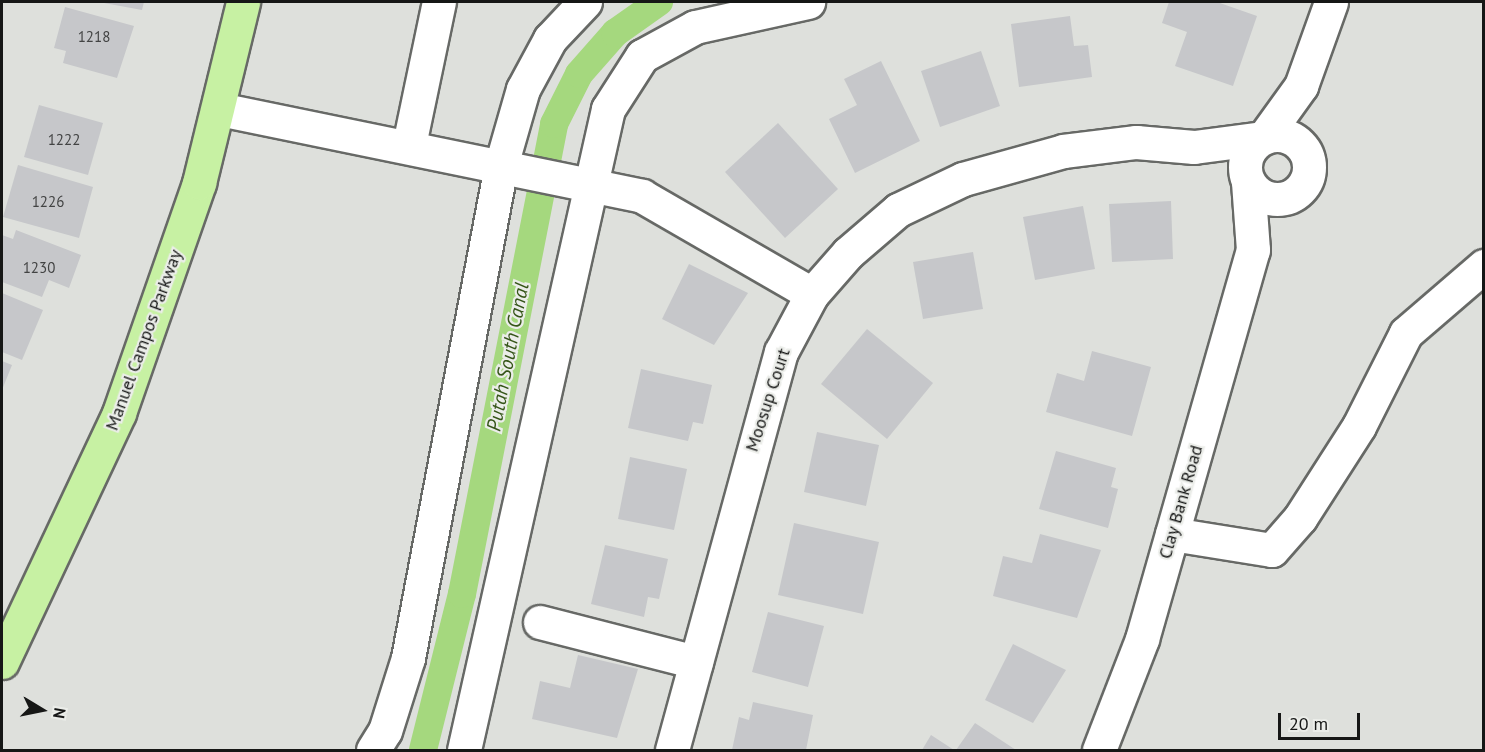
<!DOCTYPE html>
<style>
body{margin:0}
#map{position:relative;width:1485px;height:752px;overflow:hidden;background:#dee0dc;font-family:"PT Sans",sans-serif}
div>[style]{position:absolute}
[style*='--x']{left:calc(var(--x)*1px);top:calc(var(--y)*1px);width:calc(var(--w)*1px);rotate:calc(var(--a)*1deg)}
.canal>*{height:28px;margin:-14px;padding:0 14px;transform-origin:14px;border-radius:14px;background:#a5d87e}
.building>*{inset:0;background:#c6c7ca}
.roads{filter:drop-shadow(2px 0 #676966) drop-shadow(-2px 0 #676966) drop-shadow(0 2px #676966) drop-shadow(0 -2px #676966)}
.minor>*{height:33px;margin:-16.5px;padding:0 16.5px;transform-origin:16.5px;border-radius:16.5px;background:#fff}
.minor>.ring{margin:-16.5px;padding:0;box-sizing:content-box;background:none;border:33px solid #fff;border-radius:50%}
.major>*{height:33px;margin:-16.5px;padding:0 16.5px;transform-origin:16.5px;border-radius:16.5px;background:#c7f1a3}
span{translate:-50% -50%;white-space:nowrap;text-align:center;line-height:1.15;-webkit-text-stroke:4.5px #ebede9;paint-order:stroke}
.number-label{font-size:15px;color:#424343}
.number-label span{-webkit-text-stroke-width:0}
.street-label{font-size:18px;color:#161716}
.water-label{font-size:20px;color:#355518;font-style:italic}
.frame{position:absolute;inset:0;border:3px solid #161716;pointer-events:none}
.north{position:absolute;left:12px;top:680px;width:60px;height:60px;-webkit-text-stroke:4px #ebede9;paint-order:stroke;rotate:100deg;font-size:16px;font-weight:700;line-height:24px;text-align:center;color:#161716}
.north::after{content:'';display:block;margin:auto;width:21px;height:27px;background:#161716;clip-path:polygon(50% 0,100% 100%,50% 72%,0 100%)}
.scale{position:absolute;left:1278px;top:713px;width:82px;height:27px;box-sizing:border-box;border:3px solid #161716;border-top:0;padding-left:8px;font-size:18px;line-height:21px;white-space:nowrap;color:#161716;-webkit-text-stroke:4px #ebede9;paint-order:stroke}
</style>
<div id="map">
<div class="canal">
<div style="--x:423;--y:750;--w:161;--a:-76"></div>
<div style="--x:462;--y:594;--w:479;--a:-78.9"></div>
<div style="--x:554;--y:124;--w:56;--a:-63.4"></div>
<div style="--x:579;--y:74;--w:55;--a:-48.7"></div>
<div style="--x:615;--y:33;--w:54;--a:-35.2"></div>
</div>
<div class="building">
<div style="clip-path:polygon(1169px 2px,1217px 2px,1257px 16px,1233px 86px,1175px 66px,1187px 32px,1162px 23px)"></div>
<div style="clip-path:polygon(104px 3px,104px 2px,144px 2px,142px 10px)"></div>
<div style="clip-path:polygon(65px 7px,134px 26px,117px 78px,63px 63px,66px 51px,54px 48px)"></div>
<div style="clip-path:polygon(1070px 16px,1074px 46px,1088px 45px,1092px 77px,1019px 87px,1011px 24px)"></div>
<div style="clip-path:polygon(981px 51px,1000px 106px,940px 127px,921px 71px)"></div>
<div style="clip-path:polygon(881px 61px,920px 141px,855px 173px,829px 119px,857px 105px,844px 79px)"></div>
<div style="clip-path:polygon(39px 105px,103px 123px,88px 175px,24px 157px)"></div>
<div style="clip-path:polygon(778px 123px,838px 189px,785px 238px,725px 172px)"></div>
<div style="clip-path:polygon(18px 165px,93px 187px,79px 238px,3px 217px)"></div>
<div style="clip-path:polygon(1171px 201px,1173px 259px,1112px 262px,1109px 204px)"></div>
<div style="clip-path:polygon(1083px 206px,1095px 269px,1035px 280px,1023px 217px)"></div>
<div style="clip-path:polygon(16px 230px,81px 255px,69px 288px,49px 280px,42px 297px,2px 282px,2px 235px,13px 239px)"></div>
<div style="clip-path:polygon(973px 252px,983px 309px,923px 319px,913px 262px)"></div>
<div style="clip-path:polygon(689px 264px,748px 293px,714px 345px,662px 319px)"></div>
<div style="clip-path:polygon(2px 293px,43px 310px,22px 360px,2px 352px)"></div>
<div style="clip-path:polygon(867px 329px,933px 383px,887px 439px,821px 384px)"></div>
<div style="clip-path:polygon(1092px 351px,1151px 367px,1132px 436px,1046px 412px,1057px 373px,1084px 381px)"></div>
<div style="clip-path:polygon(2px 361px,12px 365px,2px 390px)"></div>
<div style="clip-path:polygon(641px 369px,712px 385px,703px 424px,693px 422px,688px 441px,628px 428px)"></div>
<div style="clip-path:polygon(817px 432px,879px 445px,866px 506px,804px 492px)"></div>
<div style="clip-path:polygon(1056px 451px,1116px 468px,1111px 487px,1118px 489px,1108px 528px,1039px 509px)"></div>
<div style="clip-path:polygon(630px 457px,687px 469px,674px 530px,618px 519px)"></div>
<div style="clip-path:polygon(794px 523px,879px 542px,863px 614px,778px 595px)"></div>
<div style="clip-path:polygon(1040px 534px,1101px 550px,1077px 618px,993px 596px,1003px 556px,1032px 563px)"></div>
<div style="clip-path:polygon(605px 545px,668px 559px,659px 599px,648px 597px,644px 617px,591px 604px)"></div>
<div style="clip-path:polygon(768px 612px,824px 626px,808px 687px,752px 672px)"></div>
<div style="clip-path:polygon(1013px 644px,1066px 670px,1033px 723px,985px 700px)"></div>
<div style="clip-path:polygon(578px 655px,638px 669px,617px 738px,532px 719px,540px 681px,570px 688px)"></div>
<div style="clip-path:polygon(753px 702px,813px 715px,806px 750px,732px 750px,739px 717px,749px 720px)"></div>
<div style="clip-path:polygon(975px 723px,1016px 750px,956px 750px)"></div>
<div style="clip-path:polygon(931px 735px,954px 750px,922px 750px)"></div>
</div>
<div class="roads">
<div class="minor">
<div style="--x:219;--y:109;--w:432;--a:11.6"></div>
<div style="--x:642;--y:196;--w:196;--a:30"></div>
<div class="ring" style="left:1245px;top:135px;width:31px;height:31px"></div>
<div style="--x:1265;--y:136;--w:62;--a:-54.2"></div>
<div style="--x:1301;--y:86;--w:89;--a:-70.3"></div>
<div style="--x:409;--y:145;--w:146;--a:-78.2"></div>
<div style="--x:1172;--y:534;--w:101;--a:9.1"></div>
<div style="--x:1272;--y:550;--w:43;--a:-48.8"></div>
<div style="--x:1300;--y:518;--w:109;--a:-57.3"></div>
<div style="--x:1359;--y:426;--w:104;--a:-63.2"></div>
<div style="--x:1406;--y:333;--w:103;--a:-40.7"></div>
<div style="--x:540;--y:622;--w:161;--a:14.4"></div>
<div style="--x:373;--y:750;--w:22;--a:-58"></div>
<div style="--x:385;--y:731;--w:77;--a:-72.5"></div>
<div style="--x:408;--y:658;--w:498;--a:-79.3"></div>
<div style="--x:500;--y:169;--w:83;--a:-74"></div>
<div style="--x:523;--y:89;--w:57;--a:-61.6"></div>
<div style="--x:550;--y:39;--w:51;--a:-46.6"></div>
<div style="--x:464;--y:750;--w:657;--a:-77.34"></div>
<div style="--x:608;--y:109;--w:63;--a:-57.3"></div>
<div style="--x:642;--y:56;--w:60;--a:-28.7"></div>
<div style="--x:695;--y:27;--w:116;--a:-12.5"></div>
<div style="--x:672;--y:750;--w:413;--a:-74.7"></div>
<div style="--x:781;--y:352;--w:66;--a:-61.9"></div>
<div style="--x:812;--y:294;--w:55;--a:-48.7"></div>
<div style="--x:848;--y:253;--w:66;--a:-40.7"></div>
<div style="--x:898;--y:210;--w:72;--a:-25.5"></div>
<div style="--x:963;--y:179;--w:104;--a:-15.6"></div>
<div style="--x:1063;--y:151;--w:74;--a:-7"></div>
<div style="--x:1136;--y:142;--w:58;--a:4.9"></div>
<div style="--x:1194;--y:147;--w:69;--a:-7.5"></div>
<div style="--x:1099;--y:750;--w:119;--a:-68.8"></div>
<div style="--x:1142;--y:639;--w:405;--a:-74.1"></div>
<div style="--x:1253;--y:250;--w:68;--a:-94.2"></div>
</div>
<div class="major">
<div style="--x:2;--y:662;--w:275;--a:-64.8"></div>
<div style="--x:119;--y:413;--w:244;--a:-70.8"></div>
<div style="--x:199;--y:183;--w:186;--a:-76.3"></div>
</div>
</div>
<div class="number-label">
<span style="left:94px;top:37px">1218</span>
<span style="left:64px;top:140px">1222</span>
<span style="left:48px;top:202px">1226</span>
<span style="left:39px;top:268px">1230</span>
</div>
<div class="street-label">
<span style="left:144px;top:340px;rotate:-70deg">Manuel Campos Parkway</span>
<span style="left:768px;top:400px;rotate:-72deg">Moosup Court</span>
<span style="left:1181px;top:502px;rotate:-74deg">Clay Bank Road</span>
</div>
<div class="water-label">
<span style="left:508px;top:357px;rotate:-79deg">Putah South Canal</span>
</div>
<div class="frame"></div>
<div class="north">N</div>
<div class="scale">20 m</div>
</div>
